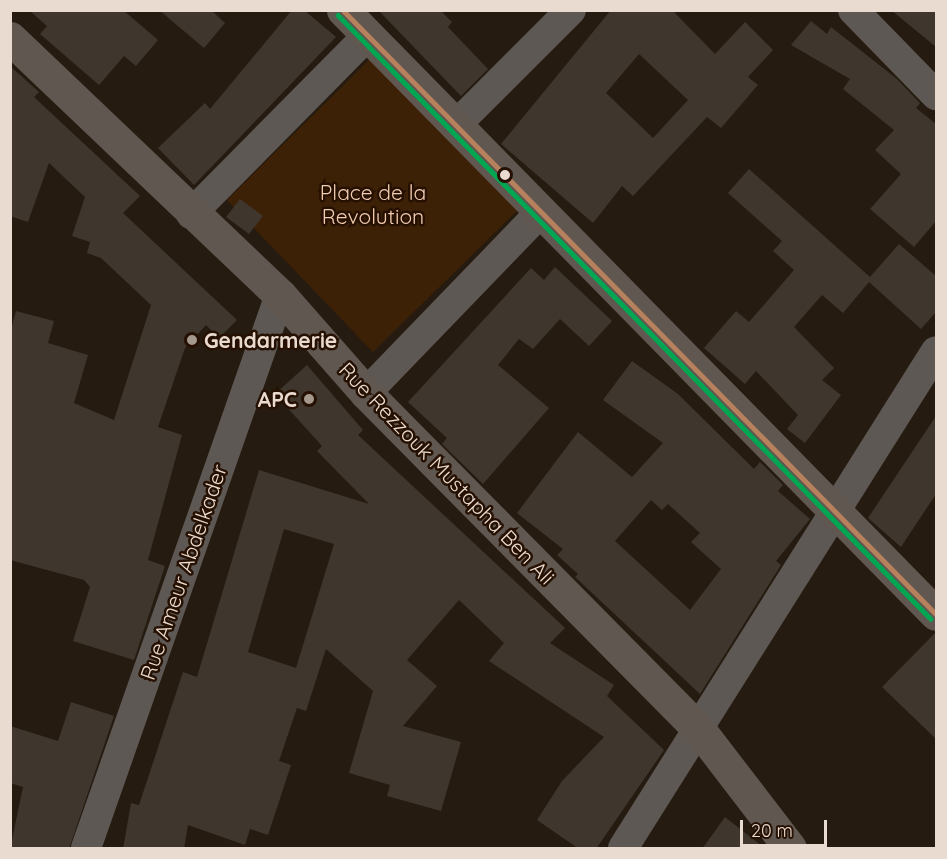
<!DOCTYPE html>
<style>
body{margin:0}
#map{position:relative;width:947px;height:859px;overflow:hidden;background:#261b10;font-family:Quicksand,sans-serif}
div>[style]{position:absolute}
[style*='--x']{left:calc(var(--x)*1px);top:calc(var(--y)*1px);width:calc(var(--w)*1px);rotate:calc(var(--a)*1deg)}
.green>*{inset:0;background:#3d2106}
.building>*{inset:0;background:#3f362d}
.minor>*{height:30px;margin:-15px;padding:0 15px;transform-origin:15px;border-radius:15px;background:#5d5854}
.major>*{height:33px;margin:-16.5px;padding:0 16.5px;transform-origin:16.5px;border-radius:16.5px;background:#605751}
.bus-1>*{height:4.5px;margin:-2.25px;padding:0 2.25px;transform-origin:2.25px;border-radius:2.25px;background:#b6815c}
.bus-2>*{height:4.5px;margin:-2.25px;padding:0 2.25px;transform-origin:2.25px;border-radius:2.25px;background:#00a651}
.dots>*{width:16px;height:16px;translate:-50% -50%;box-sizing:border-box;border:3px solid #251001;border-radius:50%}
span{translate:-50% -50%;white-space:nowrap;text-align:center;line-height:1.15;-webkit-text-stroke:5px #251001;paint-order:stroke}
.park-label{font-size:21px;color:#f2cdb1}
.poi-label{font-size:21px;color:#eadbd0;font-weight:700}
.left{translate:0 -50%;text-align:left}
.right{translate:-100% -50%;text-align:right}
.street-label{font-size:21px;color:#eadbd0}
.frame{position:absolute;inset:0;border:12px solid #eadbd0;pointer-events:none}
.scale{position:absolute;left:740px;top:820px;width:87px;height:27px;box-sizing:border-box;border:3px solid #eadbd0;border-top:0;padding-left:8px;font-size:18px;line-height:21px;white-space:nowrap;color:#eadbd0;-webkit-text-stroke:4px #251001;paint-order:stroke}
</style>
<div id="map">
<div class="green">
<div style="clip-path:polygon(372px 57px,519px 209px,373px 352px,227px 200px)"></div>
</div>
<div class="building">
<div style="clip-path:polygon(29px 10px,123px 10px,158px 40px,136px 66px,124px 56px,99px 85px,40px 34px,47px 26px)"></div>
<div style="clip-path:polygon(159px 10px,211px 10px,225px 23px,204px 48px)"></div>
<div style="clip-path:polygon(292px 10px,304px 10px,336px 37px,194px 185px,158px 148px,205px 103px,210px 109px)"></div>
<div style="clip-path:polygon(378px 10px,440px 10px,452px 22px,448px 27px,488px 69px,461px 96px)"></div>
<div style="clip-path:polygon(evenodd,611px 10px,672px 10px,715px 54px,745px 22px,773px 50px,748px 77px,758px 85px,721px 128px,707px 117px,633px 196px,622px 186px,593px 223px,501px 144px,611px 10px,639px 54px,688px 100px,653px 138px,606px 93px,639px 54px)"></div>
<div style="clip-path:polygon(891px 10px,936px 10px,936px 47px)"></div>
<div style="clip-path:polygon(811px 21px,827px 34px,831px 27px,897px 79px,920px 103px,916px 108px,936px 124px,936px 221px,914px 247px,870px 209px,901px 174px,875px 150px,894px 130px,843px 89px,850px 79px,791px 45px)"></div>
<div style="clip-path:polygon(10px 66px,39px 92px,34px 97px,140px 196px,123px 213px,237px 320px,219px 338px,206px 325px,185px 348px,158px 427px,182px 435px,148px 560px,165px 566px,134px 660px,73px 641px,90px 587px,84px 580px,10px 560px,10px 333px,16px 311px,54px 321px,48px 343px,88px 355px,74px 403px,114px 420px,151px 305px,101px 258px,87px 253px,90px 242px,72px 236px,85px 197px,49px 163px,28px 222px,10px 216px)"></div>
<div style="clip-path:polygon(749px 169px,870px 277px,899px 244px,936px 276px,936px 312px,921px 329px,869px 282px,843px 313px,822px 295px,794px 327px,834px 368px,822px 380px,841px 395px,805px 443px,787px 429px,798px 415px,756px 371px,745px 384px,704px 348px,736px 311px,749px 322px,794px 270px,773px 251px,782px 241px,728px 193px)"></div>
<div style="clip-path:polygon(240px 199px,263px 216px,249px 234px,226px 217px)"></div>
<div style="clip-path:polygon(555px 267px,612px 321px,589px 346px,560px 319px,533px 349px,519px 339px,498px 365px,549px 408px,483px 484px,442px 444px,447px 438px,408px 402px,531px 268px,544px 280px)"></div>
<div style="clip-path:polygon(evenodd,632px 361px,678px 394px,754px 469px,760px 462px,783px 485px,778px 491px,810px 519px,776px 561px,781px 565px,700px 694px,575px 577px,578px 574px,557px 555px,563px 549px,517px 513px,578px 432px,632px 477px,663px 443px,603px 400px,632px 361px,651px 500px,662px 510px,668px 504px,700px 533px,691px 542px,721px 569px,690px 610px,615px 541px,651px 500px)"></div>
<div style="clip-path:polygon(evenodd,307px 365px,363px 430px,358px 435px,565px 628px,550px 643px,614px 685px,607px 696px,664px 750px,596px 849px,579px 849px,537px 820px,562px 781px,604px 737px,489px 661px,504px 643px,459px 600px,407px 660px,437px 686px,403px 726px,461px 742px,441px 811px,387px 796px,390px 785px,349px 773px,373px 691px,326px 649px,306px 711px,297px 708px,279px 761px,291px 765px,268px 835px,250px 829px,245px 845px,188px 825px,184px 849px,123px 849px,131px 803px,139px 805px,183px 672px,197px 677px,259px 470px,369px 504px,317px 451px,322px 446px,275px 394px,307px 365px,284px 529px,334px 544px,296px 668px,248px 652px,284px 529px)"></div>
<div style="clip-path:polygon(936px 416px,936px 494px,901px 547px,868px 518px)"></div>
<div style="clip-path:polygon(936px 632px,936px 739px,882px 687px)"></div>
<div style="clip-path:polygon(71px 702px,114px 716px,69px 849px,10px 849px,23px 787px,10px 783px,10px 726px,58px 741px)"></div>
<div style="clip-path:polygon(725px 817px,766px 849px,702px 849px)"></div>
</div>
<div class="minor">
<div style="--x:853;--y:10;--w:119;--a:45.7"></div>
<div style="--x:455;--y:126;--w:164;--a:-45"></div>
<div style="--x:191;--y:214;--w:250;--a:-45.3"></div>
<div style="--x:366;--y:393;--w:253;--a:-46"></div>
<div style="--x:86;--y:848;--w:586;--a:-70.67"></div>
<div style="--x:623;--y:848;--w:587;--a:-57.8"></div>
</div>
<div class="major">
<div style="--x:343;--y:10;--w:846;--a:45.53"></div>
<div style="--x:10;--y:38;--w:373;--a:43.6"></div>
<div style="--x:280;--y:295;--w:130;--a:48.7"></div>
<div style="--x:366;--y:393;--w:477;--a:45.3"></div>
<div style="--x:701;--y:732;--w:146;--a:52.5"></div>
</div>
<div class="bus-1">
<div style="--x:343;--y:10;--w:846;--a:45.53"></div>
</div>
<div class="bus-2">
<div style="--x:338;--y:15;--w:846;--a:45.53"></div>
</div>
<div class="dots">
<div style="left:505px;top:175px;background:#eadbd0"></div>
<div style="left:192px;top:340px;background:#a5988d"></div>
<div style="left:309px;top:399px;background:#a5988d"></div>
</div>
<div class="park-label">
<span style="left:373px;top:204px">Place de la<br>Revolution</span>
</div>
<div class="poi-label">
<span class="left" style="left:204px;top:340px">Gendarmerie</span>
<span class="right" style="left:297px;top:399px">APC</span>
</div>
<div class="street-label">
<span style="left:447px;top:473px;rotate:46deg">Rue Rezzouk Mustapha Ben Ali</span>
<span style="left:183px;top:572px;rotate:-71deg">Rue Ameur Abdelkader</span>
</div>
<div class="frame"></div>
<div class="scale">20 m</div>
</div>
